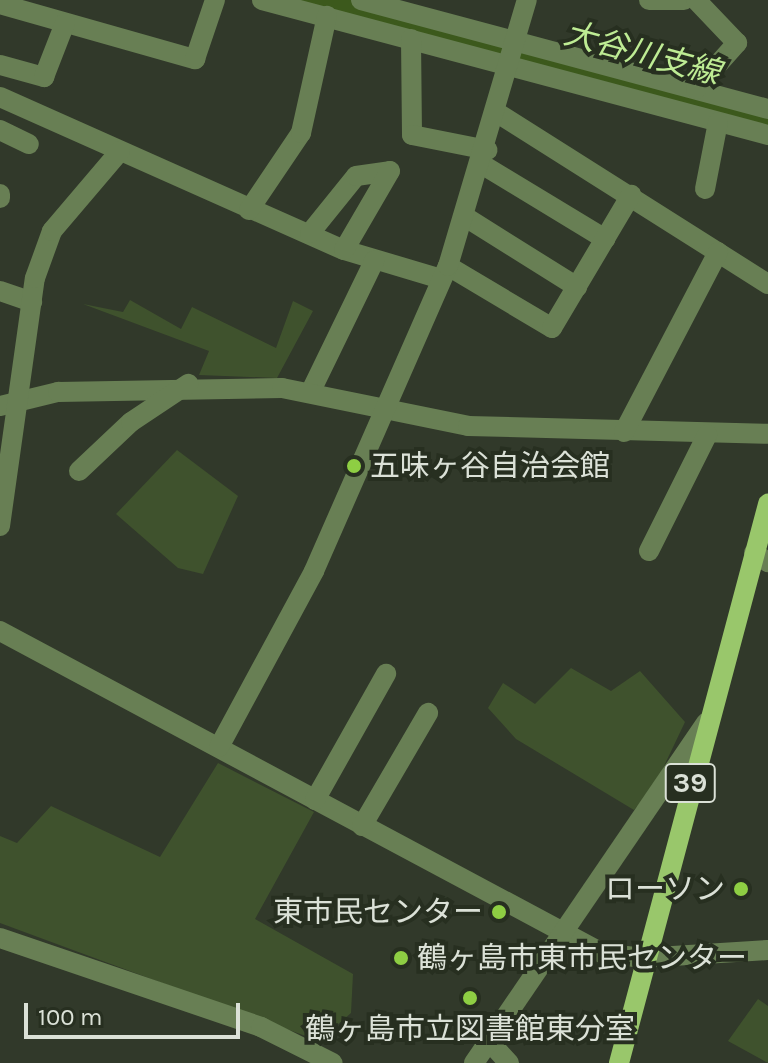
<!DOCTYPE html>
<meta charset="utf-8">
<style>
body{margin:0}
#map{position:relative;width:768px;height:1063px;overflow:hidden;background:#31392a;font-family:Karla,"Noto Sans JP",sans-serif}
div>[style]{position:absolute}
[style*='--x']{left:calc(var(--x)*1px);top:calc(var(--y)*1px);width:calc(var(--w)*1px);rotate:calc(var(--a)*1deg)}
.green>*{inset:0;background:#3f522d}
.river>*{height:26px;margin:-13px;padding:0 13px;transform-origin:13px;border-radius:13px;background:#3c591c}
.minor>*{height:20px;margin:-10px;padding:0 10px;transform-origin:10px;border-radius:10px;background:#687f54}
.major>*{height:20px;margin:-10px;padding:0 10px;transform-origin:10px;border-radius:10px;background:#99c76b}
.dots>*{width:22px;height:22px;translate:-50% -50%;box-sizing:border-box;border:4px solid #272f20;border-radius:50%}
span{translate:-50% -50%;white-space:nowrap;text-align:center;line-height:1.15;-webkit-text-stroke:8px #272f20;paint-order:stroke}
.shield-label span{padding:2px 6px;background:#272f20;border:2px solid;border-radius:6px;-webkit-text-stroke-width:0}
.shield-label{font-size:28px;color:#dbe1d7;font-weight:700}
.poi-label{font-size:30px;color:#dbe1d7}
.left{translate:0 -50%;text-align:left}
.right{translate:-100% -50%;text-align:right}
.water-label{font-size:32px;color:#beec94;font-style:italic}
.scale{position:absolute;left:24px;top:1003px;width:216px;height:36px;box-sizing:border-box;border:4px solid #dbe1d7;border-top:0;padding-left:10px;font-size:24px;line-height:28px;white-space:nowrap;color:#dbe1d7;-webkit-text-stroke:6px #272f20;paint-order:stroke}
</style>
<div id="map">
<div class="green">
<div style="clip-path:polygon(130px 300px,181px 329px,192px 307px,276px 348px,293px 301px,313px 311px,277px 378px,199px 375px,209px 351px,83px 304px,123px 312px)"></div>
<div style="clip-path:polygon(177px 450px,238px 496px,203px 574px,178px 568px,116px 514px)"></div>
<div style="clip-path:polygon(571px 668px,611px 691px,640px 671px,685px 722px,655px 785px,634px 810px,516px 739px,488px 708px,503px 683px,535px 704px)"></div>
<div style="clip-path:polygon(218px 763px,314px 812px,255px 919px,353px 974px,351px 1013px,319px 1041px,0 923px,0 836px,17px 843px,51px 806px,160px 857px)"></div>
<div style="clip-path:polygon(758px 999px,768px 1006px,768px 1063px,728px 1041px)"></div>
</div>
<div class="river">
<div style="--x:313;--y:0;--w:472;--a:15.2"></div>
</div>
<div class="minor">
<div style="--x:262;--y:0;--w:524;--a:14.94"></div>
<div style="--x:361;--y:0;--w:421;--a:15"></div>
<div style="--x:649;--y:0;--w:35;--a:0"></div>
<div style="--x:0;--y:4;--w:203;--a:15.8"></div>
<div style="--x:195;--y:59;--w:62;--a:-71.3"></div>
<div style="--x:411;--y:39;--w:96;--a:89.4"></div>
<div style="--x:412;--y:135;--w:77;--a:11.2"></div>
<div style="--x:0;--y:65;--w:46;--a:15.3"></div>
<div style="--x:44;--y:77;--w:58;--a:-68.7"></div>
<div style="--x:696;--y:89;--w:62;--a:-48.3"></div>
<div style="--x:737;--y:43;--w:59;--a:-133.6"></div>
<div style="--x:0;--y:97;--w:376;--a:24"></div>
<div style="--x:344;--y:250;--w:101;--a:16.6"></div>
<div style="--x:499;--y:114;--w:318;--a:32.3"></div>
<div style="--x:0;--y:130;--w:32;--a:26"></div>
<div style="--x:483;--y:165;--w:143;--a:31.2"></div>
<div style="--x:705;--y:189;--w:68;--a:-79"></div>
<div style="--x:0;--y:194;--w:4;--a:90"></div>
<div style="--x:249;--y:210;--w:93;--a:-56"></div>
<div style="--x:301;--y:133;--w:120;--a:-77.5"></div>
<div style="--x:467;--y:218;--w:130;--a:32.1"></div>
<div style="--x:310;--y:233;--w:73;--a:-51.1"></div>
<div style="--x:356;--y:176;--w:34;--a:-8"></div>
<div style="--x:390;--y:171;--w:91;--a:120.2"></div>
<div style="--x:448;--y:266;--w:121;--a:30.8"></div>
<div style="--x:552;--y:328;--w:155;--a:-59.3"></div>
<div style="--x:0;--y:291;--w:34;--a:19"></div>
<div style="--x:310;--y:393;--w:147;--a:-64.1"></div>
<div style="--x:0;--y:406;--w:60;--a:-13.6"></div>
<div style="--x:58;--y:392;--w:224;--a:-1"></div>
<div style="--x:282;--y:388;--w:190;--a:11.5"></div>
<div style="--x:468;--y:426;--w:300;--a:1.5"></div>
<div style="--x:624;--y:432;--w:203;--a:-62.4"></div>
<div style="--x:79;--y:471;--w:71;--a:-43.3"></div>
<div style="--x:131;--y:422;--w:69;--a:-33.7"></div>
<div style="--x:0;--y:526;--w:250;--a:-82"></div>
<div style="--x:35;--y:278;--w:50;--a:-70.1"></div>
<div style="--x:52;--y:231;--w:105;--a:-49.6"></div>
<div style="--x:649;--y:551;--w:130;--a:-63.4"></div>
<div style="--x:754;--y:553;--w:17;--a:33"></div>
<div style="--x:0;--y:631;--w:683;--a:28.14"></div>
<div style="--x:602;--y:953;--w:39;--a:7"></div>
<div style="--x:641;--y:958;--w:127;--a:-3.6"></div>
<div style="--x:219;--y:747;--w:200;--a:-61.6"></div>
<div style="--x:314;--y:571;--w:333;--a:-66.3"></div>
<div style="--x:448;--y:266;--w:277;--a:-73.5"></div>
<div style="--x:315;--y:800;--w:145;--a:-60.6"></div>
<div style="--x:362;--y:826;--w:131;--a:-59.7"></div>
<div style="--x:0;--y:938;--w:276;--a:18.8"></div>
<div style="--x:261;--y:1027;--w:80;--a:26.6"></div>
<div style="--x:489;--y:1041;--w:30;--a:48"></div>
<div style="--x:474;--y:1063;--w:412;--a:-55.7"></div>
</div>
<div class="major">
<div style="--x:619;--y:1063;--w:579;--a:-75.07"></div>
</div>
<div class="dots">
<div style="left:354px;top:466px;background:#8ece43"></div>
<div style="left:741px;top:889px;background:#8ece43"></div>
<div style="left:499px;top:912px;background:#8ece43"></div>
<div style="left:401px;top:958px;background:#8ece43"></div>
<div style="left:470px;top:998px;background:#8ece43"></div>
</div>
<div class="shield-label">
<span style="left:690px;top:783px">39</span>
</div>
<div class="poi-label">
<span class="left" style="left:370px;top:466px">五味ヶ谷自治会館</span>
<span class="right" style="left:725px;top:889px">ローソン</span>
<span class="right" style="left:483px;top:912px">東市民センター</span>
<span class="left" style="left:417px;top:958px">鶴ヶ島市東市民センター</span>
<span style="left:470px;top:1029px">鶴ヶ島市立図書館東分室</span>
</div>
<div class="water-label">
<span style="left:642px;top:54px;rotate:15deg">大谷川支線</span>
</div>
<div class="scale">100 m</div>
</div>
